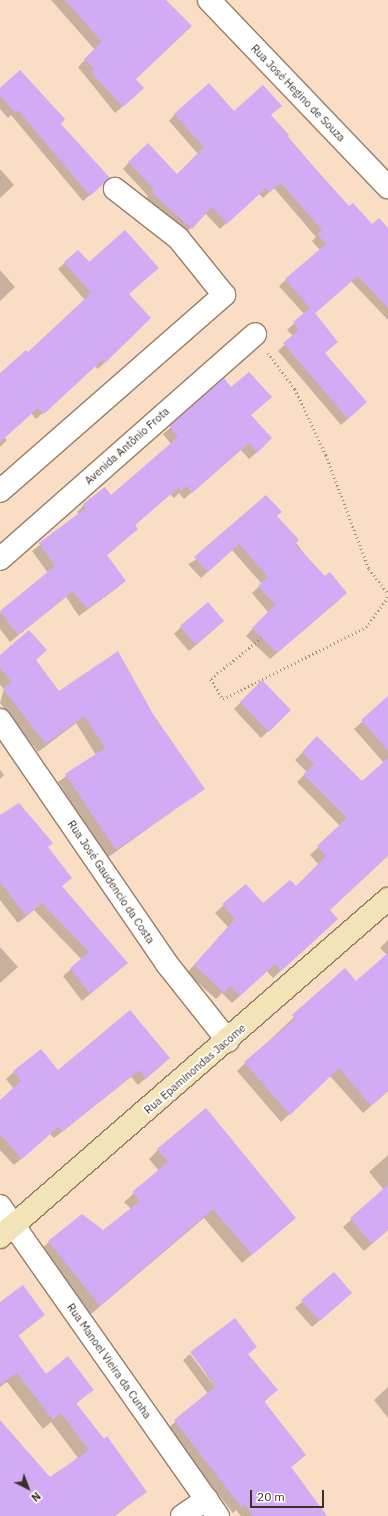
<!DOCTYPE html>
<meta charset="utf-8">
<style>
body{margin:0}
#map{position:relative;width:388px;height:1516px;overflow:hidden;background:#f9ddc5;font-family:"IBM Plex Sans",sans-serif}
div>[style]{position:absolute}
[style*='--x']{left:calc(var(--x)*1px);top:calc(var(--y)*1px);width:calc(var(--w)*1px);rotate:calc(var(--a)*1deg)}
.shadow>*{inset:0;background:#0003}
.building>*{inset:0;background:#d2abf4}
.path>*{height:2.5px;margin-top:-1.25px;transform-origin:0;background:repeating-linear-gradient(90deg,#a18d7c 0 1px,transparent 0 4px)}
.roads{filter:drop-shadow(1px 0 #987e68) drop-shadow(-1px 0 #987e68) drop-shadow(0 1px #987e68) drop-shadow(0 -1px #987e68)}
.street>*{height:22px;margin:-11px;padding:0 11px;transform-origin:11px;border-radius:11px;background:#fff}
.secondary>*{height:22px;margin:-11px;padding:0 11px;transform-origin:11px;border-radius:11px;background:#f3e4b7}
span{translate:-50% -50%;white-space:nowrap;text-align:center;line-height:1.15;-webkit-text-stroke:3.5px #fff;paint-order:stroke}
.street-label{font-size:11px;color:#3c3128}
.north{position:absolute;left:8px;top:1468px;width:40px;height:40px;-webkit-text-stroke:3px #fff;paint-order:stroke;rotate:138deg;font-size:11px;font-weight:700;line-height:16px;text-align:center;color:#3c3128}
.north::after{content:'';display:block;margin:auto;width:14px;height:18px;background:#3c3128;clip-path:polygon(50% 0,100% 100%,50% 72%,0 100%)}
.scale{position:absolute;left:250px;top:1490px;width:74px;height:18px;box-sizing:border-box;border:2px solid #3c3128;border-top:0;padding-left:5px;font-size:12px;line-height:14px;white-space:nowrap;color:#3c3128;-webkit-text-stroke:3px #fff;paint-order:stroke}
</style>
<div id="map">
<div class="shadow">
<div style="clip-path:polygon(51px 0,162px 0,135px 79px,136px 95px,115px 113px,78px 67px,95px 50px)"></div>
<div style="clip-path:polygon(0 89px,59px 124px,102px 184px,83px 201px,11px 115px,8px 118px,0 109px)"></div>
<div style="clip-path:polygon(234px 113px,270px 116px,349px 208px,372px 226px,388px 229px,388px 320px,351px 281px,314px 314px,324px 354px,360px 408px,341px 425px,278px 351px,293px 336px,287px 330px,304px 314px,279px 286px,320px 250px,312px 241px,316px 237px,274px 188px,263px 198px,259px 194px,220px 229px,205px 213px,184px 235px,146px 199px,148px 196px,123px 169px,129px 162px,177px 176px,198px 154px,169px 121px,175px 114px)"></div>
<div style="clip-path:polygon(0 169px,14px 185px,0 198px)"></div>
<div style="clip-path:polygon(78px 251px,149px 318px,98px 369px,95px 366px,36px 419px,31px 413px,4px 437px,7px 440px,0 447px,0 378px,85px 300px,58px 269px)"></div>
<div style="clip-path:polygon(0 270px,15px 287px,0 301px)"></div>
<div style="clip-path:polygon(224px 380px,250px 416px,264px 446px,249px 459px,241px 450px,184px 499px,179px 493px,174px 498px,170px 494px,134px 526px,137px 529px,106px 556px,125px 581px,117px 588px,79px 616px,66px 597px,10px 642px,0 629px,0 613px,48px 573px,32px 551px,79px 515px,77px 512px,84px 505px,111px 497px,171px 444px,163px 434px)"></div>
<div style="clip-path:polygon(276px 516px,339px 600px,270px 659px,246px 636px,268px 612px,252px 593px,262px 584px,232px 550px,201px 578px,188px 564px)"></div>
<div style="clip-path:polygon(181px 627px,216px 628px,189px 651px,174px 634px)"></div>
<div style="clip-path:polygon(0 656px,35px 660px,59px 692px,152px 715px,203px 789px,107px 858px,58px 782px,96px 755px,76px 723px,38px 752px,0 703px,4px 689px,0 685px)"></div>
<div style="clip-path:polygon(262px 681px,290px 710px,261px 738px,234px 709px)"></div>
<div style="clip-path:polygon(388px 698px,388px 848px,329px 910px,329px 927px,273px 978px,267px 971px,232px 1003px,222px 993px,216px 999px,187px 973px,228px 927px,215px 913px,246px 885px,263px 905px,296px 888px,319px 865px,310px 855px,340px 826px,297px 782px,307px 772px,295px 760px,317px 738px,362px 782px,384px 763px,354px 729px)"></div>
<div style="clip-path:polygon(0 770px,4px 775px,0 779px)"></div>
<div style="clip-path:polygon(0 816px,47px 848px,70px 878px,61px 887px,127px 963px,82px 1001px,63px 976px,82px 960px,34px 910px,18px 923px,0 900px)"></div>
<div style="clip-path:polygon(388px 940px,388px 1091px,363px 1113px,330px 1076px,281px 1122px,237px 1071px,345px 969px,356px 982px,387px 955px,380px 948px)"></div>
<div style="clip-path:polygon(0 947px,18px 967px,0 983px)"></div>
<div style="clip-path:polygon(169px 1058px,138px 1085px,131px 1077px,54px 1138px,50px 1134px,14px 1165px,0 1150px,0 1101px,14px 1089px,6px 1079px,14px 1072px,58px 1072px)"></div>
<div style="clip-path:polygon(158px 1150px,295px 1218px,242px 1263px,204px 1218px,91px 1314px,40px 1250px,49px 1242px,103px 1231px,131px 1209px,124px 1202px,159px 1171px,149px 1159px)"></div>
<div style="clip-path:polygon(388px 1155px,388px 1230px,364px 1251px,343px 1227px,384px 1190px,369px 1172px)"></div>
<div style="clip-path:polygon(334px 1274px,344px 1299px,312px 1327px,295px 1308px)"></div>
<div style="clip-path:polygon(0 1303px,44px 1315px,18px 1336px,46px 1375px,92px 1389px,76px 1404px,145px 1492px,115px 1516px,0 1516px,0 1421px,50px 1478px,78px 1458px,51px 1422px,43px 1429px,7px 1382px,0 1387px)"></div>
<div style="clip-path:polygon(255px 1347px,247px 1355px,276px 1390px,264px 1402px,305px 1455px,291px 1467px,326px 1516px,241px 1516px,236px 1510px,233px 1513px,167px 1429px,208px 1394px,183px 1360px,190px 1354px,218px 1391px,191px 1352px)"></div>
<div style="clip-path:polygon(388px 1387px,388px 1418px,374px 1400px)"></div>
</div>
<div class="building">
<div style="clip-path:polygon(65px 0,166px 0,192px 26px,136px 79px,144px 88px,123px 107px,91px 72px,94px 69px,84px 59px,102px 42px)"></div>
<div style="clip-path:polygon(20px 70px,65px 119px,61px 124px,110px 178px,90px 196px,18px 110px,15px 113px,0 96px,0 88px)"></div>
<div style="clip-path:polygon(209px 83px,234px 111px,263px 85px,282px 106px,271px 115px,289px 135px,287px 137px,349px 206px,353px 203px,372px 224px,379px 218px,388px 228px,388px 308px,358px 276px,315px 313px,338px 342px,325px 353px,367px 402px,348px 419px,283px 343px,299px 330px,293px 322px,310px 308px,285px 279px,326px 244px,317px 234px,322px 230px,281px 183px,270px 192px,266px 188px,227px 224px,212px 207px,192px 229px,151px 192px,154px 189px,128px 162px,148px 143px,177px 174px,204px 147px,174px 114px)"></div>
<div style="clip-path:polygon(125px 230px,159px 268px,129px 294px,151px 318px,105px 363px,102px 360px,44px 414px,38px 408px,0 442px,0 373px,26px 350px,28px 352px,91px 293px,64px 262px,78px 250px,89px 262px)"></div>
<div style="clip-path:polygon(249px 372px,272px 397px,251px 415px,272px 438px,257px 453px,249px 443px,192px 493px,187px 486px,181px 491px,178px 488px,135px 525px,138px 529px,107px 555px,126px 581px,87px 609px,73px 591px,18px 635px,0 611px,55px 566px,39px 543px,86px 508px,83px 504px,105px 487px,111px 495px,178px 437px,169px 426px,224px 378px,231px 387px)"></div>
<div style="clip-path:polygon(266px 495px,282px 512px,277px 516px,299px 540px,295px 544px,325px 576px,330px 572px,347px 593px,277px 653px,252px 628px,275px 605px,258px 586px,268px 577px,239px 544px,208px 572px,194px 557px)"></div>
<div style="clip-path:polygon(208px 602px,224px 621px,196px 645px,180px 626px)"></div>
<div style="clip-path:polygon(29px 630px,47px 650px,36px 660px,59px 691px,118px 651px,153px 714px,205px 789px,116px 850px,65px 774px,105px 748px,84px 716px,46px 744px,3px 689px,12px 682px,0 668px,0 655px)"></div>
<div style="clip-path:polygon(262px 680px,291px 710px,269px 732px,240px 702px)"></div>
<div style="clip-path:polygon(388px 696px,388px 751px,361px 720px)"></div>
<div style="clip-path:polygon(317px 736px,362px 781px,388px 758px,388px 856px,330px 910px,338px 919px,281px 971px,275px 964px,240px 996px,230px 986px,224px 993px,194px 965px,235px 919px,222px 904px,246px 884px,263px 903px,290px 880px,296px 886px,326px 856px,317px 846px,347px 818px,303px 774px,314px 765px,302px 752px)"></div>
<div style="clip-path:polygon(19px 803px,53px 843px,48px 847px,72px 878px,62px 886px,128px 963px,90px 994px,70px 968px,89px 952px,42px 903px,26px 916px,0 882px,0 815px)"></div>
<div style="clip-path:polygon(388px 953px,388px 1091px,371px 1106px,339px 1068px,290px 1115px,244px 1062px,295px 1019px,292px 1015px,345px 968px,356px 981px)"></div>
<div style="clip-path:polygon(130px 1010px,170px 1058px,146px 1079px,139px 1070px,62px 1132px,58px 1127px,22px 1159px,0 1134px,0 1100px,21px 1081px,13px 1071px,41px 1049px,58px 1070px)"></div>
<div style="clip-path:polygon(206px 1108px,296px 1218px,252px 1255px,213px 1209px,100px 1306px,48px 1241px,82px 1214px,103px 1230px,140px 1201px,132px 1192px,168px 1162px,157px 1149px)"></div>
<div style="clip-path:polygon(388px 1185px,388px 1230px,372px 1244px,350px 1218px)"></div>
<div style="clip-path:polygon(334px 1272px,352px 1293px,320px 1321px,301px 1300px)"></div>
<div style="clip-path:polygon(23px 1285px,45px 1315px,18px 1335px,46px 1374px,68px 1356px,94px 1390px,76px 1403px,104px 1439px,107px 1436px,147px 1492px,113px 1516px,0 1516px,0 1420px,50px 1477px,89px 1450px,61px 1413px,53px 1420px,17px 1373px,0 1385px,0 1302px)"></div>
<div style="clip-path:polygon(235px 1318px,257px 1347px,248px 1354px,278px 1390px,264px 1401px,306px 1455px,291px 1467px,327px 1516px,254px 1516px,244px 1504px,241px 1507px,174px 1420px,216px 1386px,190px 1352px)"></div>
</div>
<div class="path">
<div style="--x:268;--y:353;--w:45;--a:53.1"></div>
<div style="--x:295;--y:389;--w:73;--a:64.8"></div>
<div style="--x:326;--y:455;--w:122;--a:69.3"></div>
<div style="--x:369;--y:569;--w:31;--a:52"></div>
<div style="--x:262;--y:638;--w:65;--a:141.2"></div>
<div style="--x:211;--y:679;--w:23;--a:59"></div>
<div style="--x:223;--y:699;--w:160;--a:-26.7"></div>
<div style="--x:366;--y:627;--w:37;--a:-54"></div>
</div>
<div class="roads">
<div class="street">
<div style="--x:209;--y:0;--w:259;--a:46.3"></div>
<div style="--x:0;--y:491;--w:298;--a:-41.2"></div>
<div style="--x:224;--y:295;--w:73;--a:-128.9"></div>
<div style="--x:178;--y:238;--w:80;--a:-142.1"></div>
<div style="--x:0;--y:559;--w:340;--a:-41.4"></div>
<div style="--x:0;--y:720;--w:296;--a:55.6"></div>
<div style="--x:167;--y:964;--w:98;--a:51.6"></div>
<div style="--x:0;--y:1206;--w:379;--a:54.9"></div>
<div style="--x:182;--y:1516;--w:30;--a:-34"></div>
</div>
<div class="secondary">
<div style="--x:0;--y:1237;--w:515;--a:-41.06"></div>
</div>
</div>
<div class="street-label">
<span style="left:298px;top:93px;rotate:46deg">Rua José Hegino de Souza</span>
<span style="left:127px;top:446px;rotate:-42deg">Avenida Antônio Frota</span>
<span style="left:111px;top:882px;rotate:56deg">Rua José Gaudencio da Costa</span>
<span style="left:195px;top:1069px;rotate:-41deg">Rua Epaminondas Jacome</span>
<span style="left:109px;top:1361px;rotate:55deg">Rua Manoel Vieira da Cunha</span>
</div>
<div class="north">N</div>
<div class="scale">20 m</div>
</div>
